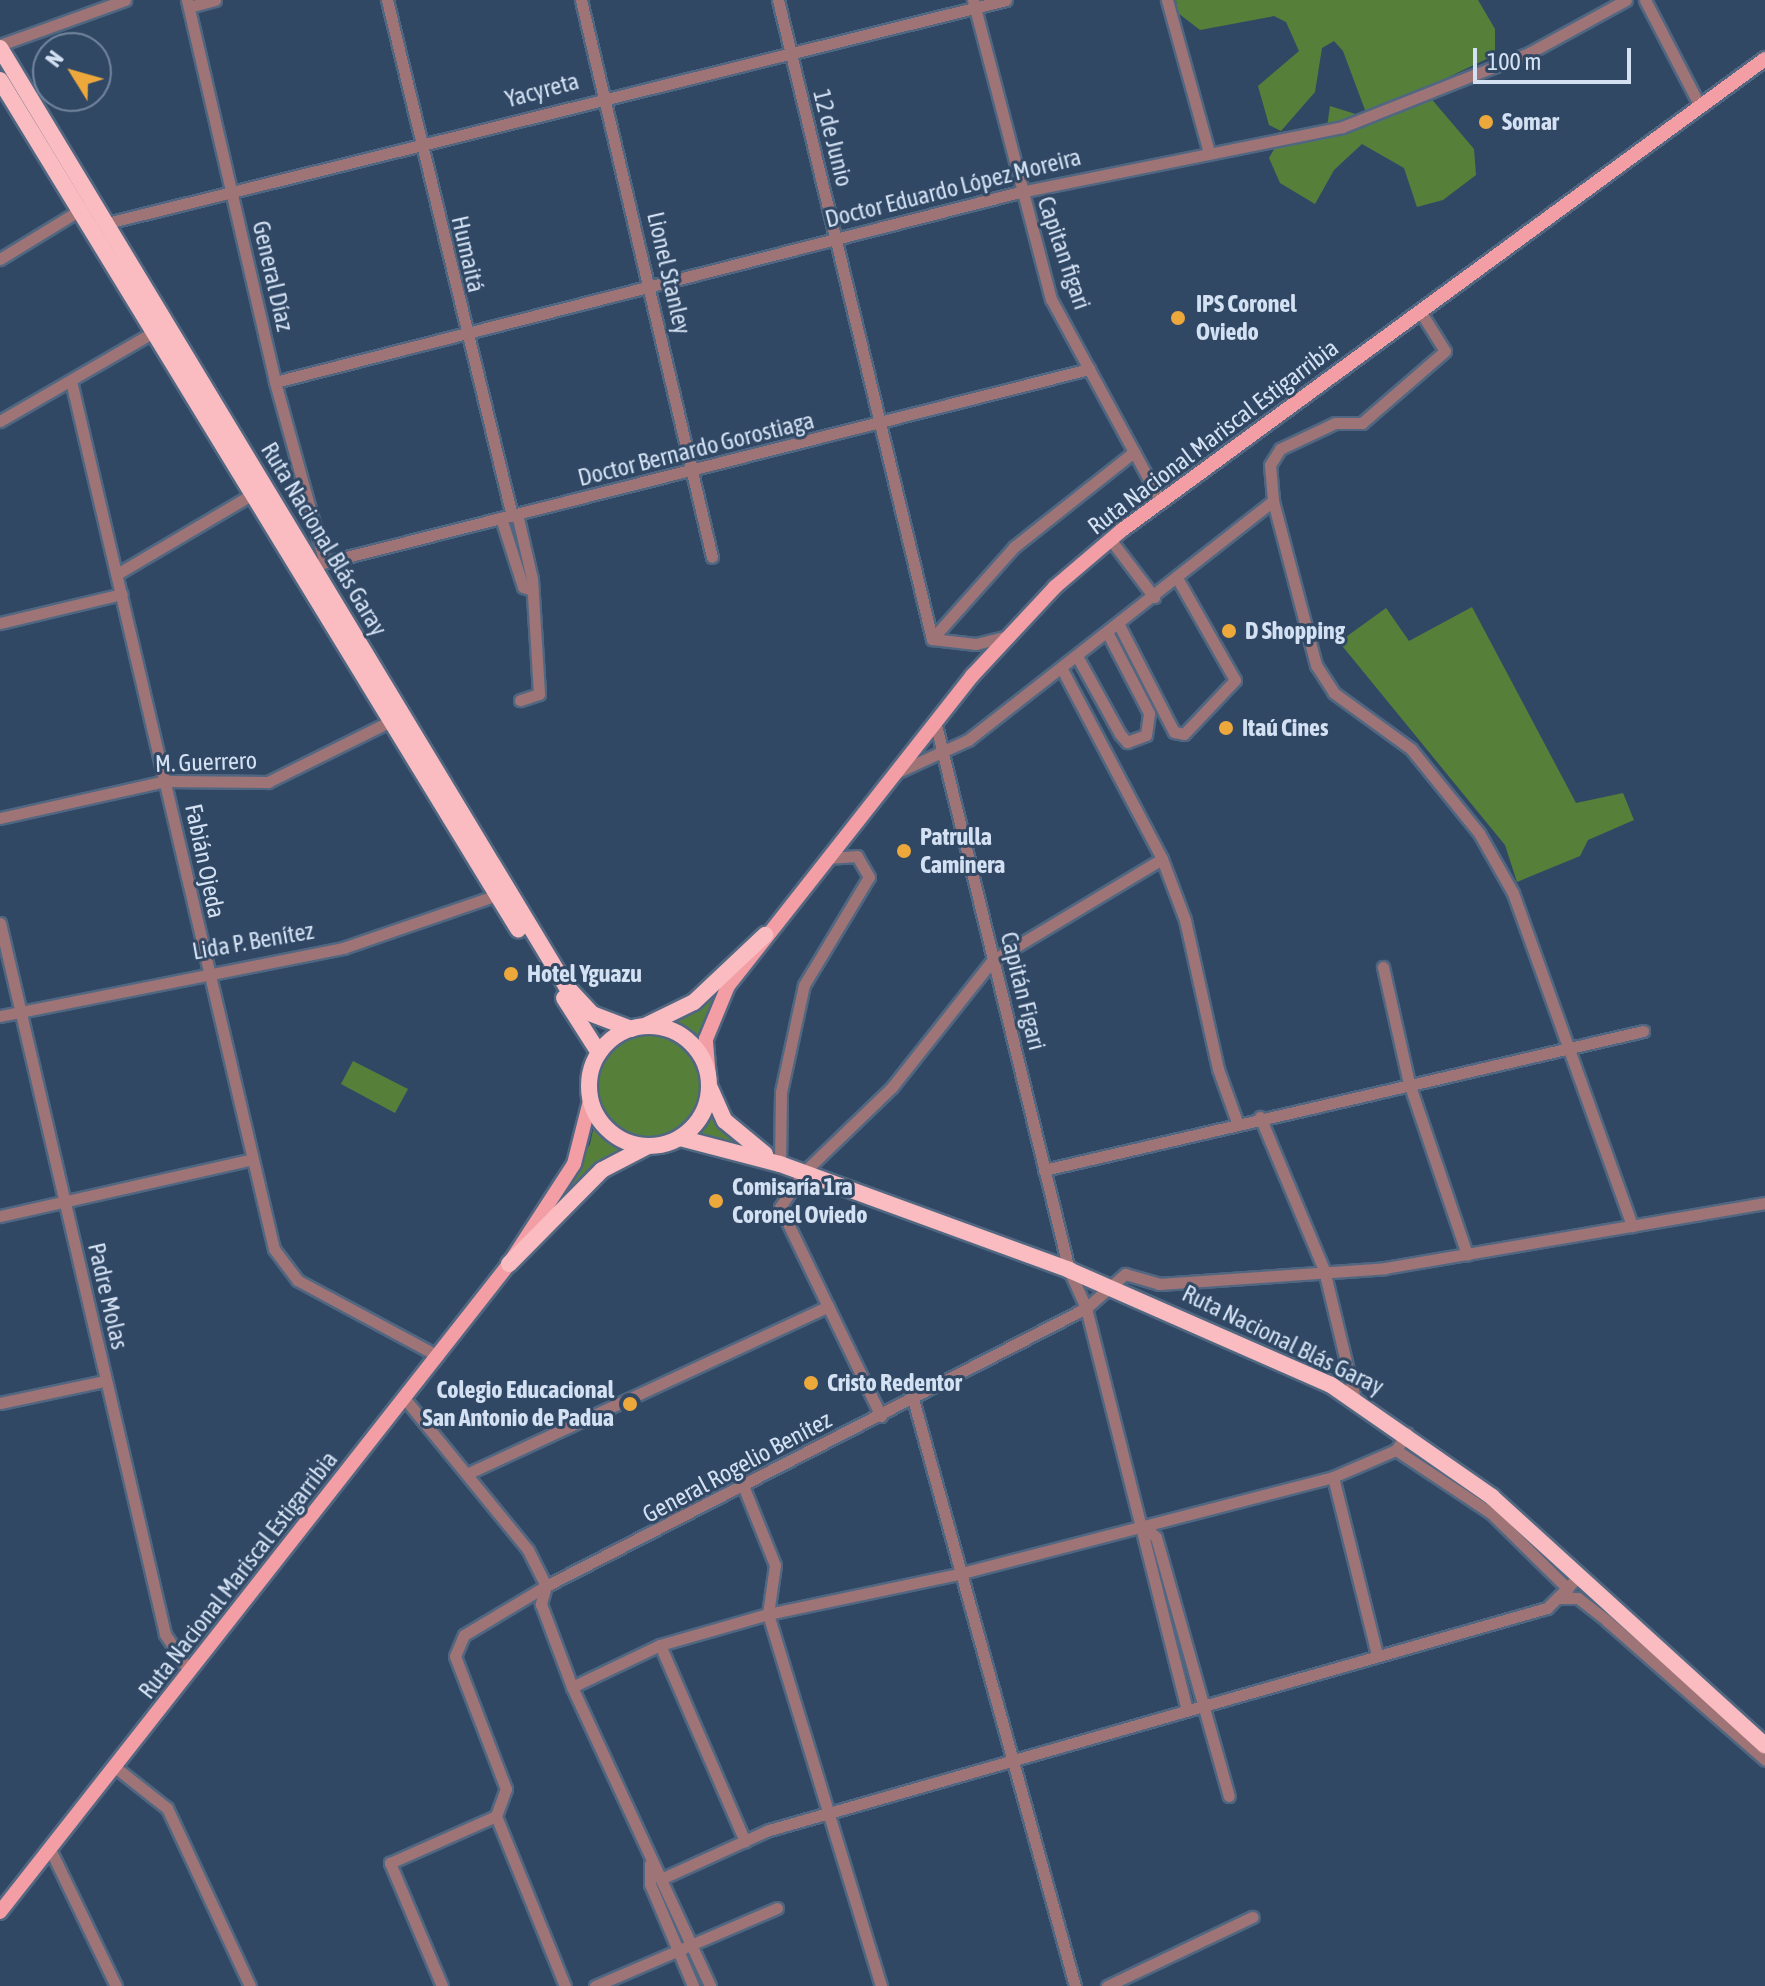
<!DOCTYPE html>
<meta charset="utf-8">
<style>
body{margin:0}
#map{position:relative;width:1765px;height:1986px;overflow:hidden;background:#314865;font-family:"Asap Condensed",sans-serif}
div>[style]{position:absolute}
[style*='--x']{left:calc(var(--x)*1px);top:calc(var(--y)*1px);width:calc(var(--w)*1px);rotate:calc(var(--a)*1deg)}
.green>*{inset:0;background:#56803a}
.round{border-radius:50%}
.roads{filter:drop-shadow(2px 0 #516781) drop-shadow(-2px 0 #516781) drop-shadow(0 2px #516781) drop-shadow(0 -2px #516781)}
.minor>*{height:11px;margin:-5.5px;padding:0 5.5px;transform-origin:5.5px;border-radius:5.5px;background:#9f7476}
.major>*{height:14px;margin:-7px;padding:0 7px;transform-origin:7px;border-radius:7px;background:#f39da4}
.highway>*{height:16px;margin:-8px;padding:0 8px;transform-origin:8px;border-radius:8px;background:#fabcc0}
.highway>.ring{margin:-8px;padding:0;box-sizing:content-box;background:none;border:16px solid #fabcc0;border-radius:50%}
.dots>*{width:22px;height:22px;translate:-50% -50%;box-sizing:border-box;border:4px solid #314865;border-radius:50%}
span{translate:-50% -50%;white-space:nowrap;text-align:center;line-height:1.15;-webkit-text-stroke:6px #314865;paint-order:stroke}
.street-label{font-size:24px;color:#d3e1f3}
.poi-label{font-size:24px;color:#d3e1f3;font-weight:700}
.left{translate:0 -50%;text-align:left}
.right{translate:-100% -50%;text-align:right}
.north{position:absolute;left:32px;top:32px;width:80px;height:80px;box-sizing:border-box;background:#314865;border:2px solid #72859e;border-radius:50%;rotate:307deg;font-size:22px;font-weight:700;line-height:32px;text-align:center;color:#d3e1f3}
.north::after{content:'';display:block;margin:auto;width:28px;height:36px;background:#eda83b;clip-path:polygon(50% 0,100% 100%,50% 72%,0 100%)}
.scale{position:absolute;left:1473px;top:48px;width:158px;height:36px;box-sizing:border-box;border:4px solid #d3e1f3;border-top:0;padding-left:10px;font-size:24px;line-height:28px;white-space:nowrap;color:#d3e1f3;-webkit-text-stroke:6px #314865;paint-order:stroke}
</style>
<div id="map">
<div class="green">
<div style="clip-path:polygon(1176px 0,1478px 0,1495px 29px,1495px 55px,1423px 89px,1474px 149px,1476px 175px,1443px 200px,1417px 207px,1404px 168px,1362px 144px,1334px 170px,1315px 204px,1280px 183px,1269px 158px,1276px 146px,1327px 127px,1330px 106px,1368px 118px,1343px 51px,1334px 41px,1322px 48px,1315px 92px,1281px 131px,1269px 125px,1258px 86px,1299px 51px,1286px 22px,1274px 16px,1200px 30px,1178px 13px)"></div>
<div style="clip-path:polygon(1472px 607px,1576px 803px,1623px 793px,1634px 820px,1588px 840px,1580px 856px,1517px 882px,1505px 845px,1339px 642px,1386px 608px,1409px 641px)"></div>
<div style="clip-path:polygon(722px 985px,700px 1043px,671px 1023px,691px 1014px)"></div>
<div class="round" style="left:598px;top:1034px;width:104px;height:104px"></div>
<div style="clip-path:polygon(353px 1061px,408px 1089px,395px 1113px,341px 1084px)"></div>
<div style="clip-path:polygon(712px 1111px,721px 1129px,739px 1145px,697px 1134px)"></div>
<div style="clip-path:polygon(595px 1121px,623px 1145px,552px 1212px,590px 1144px)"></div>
</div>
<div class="roads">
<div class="minor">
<div style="--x:187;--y:0;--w:392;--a:77"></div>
<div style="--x:275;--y:382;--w:185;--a:74.6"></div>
<div style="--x:387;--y:0;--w:531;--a:76.38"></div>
<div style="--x:581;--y:0;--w:572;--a:76.77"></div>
<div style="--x:778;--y:0;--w:657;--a:76.45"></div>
<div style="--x:932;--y:639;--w:44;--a:6.5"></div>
<div style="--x:976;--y:644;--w:30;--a:-14"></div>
<div style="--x:973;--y:0;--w:309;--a:75.4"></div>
<div style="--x:1051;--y:299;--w:231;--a:61.5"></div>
<div style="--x:1167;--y:0;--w:159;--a:74.6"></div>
<div style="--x:1645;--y:0;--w:119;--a:62.6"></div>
<div style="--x:189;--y:7;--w:27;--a:-15"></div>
<div style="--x:0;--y:45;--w:133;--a:-19.8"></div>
<div style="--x:99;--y:225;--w:934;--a:-13.93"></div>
<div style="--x:0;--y:259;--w:100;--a:-31.5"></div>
<div style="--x:1420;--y:311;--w:47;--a:58"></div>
<div style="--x:1445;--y:351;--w:110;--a:139.1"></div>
<div style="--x:1362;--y:423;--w:27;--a:180"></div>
<div style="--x:1335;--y:423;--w:61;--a:154.7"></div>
<div style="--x:1280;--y:449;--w:19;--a:122"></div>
<div style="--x:1270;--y:465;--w:36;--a:85"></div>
<div style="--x:1273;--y:501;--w:170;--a:75.3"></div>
<div style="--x:1316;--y:665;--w:33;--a:57"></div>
<div style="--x:1334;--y:693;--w:95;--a:36"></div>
<div style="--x:1411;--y:749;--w:108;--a:51"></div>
<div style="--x:1479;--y:833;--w:69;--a:60.5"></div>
<div style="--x:1513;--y:893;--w:354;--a:70.3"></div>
<div style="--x:71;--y:381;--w:891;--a:76.84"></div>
<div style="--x:274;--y:1249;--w:39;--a:53"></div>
<div style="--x:297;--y:1280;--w:160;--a:28.3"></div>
<div style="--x:275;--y:382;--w:769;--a:-14.31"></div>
<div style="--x:1020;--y:192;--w:328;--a:-11.4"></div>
<div style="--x:1342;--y:127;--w:203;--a:-21.6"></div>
<div style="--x:1531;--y:52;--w:108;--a:-28.7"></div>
<div style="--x:0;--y:421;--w:184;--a:-30.1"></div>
<div style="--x:517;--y:514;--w:67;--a:77"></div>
<div style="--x:532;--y:579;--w:115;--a:86.5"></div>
<div style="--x:539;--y:694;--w:20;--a:162"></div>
<div style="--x:501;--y:518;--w:72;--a:72.3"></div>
<div style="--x:523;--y:587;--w:10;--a:17"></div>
<div style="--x:1110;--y:539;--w:73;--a:52.8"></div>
<div style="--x:307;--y:567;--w:807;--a:-14.21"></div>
<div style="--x:117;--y:574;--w:158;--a:-30.5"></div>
<div style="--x:0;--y:623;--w:125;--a:-13.4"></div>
<div style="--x:1119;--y:625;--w:120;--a:62.8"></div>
<div style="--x:1174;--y:732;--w:10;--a:11"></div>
<div style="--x:1184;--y:734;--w:74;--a:-46.6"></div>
<div style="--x:1235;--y:680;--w:117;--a:-119.6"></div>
<div style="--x:932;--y:639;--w:123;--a:-48.3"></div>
<div style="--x:1014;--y:547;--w:153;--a:-38.4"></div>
<div style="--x:1078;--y:658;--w:87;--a:61.1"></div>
<div style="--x:1120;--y:734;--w:11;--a:49"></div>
<div style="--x:1127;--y:742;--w:20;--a:-20"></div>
<div style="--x:1146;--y:735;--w:22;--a:-82"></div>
<div style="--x:1149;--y:713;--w:89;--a:-117.4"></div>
<div style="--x:1063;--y:671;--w:212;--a:62.2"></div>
<div style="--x:1162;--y:859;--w:65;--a:69.3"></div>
<div style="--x:1185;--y:920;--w:153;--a:77.5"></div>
<div style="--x:1218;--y:1069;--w:56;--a:70.3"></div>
<div style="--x:935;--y:721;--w:565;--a:76.28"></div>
<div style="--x:1069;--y:1270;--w:42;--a:65.9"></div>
<div style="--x:1086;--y:1308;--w:414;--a:75.9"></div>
<div style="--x:900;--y:771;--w:75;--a:-24.5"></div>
<div style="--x:968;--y:740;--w:387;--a:-38.1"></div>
<div style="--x:0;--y:818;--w:170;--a:-12.6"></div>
<div style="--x:166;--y:781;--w:102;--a:0.6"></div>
<div style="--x:268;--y:782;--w:144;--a:-26.4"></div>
<div style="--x:0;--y:923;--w:730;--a:76.93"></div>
<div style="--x:165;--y:1634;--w:44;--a:57"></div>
<div style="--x:1383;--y:967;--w:119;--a:77.4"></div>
<div style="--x:1409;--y:1083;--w:181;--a:71.3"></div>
<div style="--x:0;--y:1016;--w:350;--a:-11.2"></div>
<div style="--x:343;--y:948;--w:169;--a:-19"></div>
<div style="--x:1260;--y:1117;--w:166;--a:67.3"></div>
<div style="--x:1324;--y:1270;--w:133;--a:76.5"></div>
<div style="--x:780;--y:1164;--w:72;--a:-89.2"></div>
<div style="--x:781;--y:1092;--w:109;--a:-77.9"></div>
<div style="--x:804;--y:985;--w:126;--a:-59"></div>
<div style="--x:869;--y:877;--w:24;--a:-120"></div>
<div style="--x:857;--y:856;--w:27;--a:176"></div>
<div style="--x:1044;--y:1170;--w:615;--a:-13.06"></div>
<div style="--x:0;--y:1216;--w:258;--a:-12.7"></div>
<div style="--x:405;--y:1399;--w:195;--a:50.8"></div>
<div style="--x:528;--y:1550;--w:40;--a:63.4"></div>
<div style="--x:546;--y:1586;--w:19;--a:106"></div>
<div style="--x:541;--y:1604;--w:89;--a:69.5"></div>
<div style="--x:572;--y:1687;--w:329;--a:65.2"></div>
<div style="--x:913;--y:1399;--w:609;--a:74.57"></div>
<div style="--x:0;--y:1403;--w:106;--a:-11.9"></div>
<div style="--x:881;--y:1416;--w:232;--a:-115.8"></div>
<div style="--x:780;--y:1207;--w:41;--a:-55.9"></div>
<div style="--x:803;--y:1173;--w:124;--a:-44"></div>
<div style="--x:892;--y:1087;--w:161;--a:-51.6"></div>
<div style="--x:992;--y:961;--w:198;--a:-31"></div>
<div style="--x:1396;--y:1450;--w:114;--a:33.6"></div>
<div style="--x:1491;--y:1513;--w:108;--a:44.6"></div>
<div style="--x:469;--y:1473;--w:396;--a:-24.9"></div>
<div style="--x:1333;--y:1477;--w:183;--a:76.1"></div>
<div style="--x:744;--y:1488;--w:83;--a:68.1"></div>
<div style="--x:775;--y:1565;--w:49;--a:98.1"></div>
<div style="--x:768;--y:1614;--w:389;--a:73.1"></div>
<div style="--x:1143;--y:1526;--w:17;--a:40"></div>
<div style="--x:1156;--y:1537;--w:269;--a:74.3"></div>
<div style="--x:1560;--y:1598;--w:18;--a:0"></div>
<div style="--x:1578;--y:1598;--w:37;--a:38"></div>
<div style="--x:1607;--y:1621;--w:210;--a:41.3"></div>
<div style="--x:660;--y:1645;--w:214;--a:66.6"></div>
<div style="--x:572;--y:1687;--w:98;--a:-25.5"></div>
<div style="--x:660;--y:1645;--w:112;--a:-16"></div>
<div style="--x:768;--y:1614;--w:198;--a:-11.9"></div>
<div style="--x:962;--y:1573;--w:383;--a:-14.5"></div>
<div style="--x:1333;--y:1477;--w:69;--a:-23.2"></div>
<div style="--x:1396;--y:1450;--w:20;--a:-57"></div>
<div style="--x:115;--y:1767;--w:66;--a:38.3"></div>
<div style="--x:167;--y:1808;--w:196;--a:65"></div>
<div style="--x:50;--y:1849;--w:152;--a:64.3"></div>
<div style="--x:650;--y:1864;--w:20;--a:90"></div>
<div style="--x:650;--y:1884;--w:111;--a:67.1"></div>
<div style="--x:663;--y:1878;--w:116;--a:-24.4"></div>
<div style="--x:769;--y:1830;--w:809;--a:-15.93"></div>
<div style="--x:1547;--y:1608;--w:45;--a:-45"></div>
<div style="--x:442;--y:1986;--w:134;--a:-112.9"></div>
<div style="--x:390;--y:1863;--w:116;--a:-23.9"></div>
<div style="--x:565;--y:1986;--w:183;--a:-112.1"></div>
<div style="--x:496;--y:1816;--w:29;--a:-70"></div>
<div style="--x:506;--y:1789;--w:142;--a:-111"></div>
<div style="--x:455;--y:1656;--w:23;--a:-67"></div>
<div style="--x:464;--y:1635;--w:96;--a:-30.9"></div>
<div style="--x:546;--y:1586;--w:607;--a:-27.24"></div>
<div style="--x:1086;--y:1308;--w:52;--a:-41.1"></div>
<div style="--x:1125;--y:1274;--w:35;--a:16"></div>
<div style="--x:1159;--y:1284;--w:227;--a:-4"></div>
<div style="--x:1385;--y:1268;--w:386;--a:-9.7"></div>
<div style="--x:595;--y:1986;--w:198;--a:-23.2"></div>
<div style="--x:1107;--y:1986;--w:161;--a:-25.4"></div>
</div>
<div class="major">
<div style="--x:709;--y:1077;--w:38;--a:-95"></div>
<div style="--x:706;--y:1039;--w:57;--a:-67.5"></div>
<div style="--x:728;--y:986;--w:395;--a:-51.8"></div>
<div style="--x:972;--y:676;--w:122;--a:-47"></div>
<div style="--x:1055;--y:587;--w:88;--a:-40.4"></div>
<div style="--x:1122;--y:530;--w:797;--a:-36.22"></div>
<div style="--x:0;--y:1912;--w:824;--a:-51.85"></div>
<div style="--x:509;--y:1264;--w:119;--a:-57"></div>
<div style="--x:574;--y:1164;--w:69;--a:-75.8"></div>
</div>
<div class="highway">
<div style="--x:0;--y:48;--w:1096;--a:58.89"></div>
<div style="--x:566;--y:986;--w:38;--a:47"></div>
<div style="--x:592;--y:1014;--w:42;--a:21"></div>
<div style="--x:0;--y:80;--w:995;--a:58.61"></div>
<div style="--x:564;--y:998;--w:65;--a:57.5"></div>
<div style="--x:647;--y:1025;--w:52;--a:-26.1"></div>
<div style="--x:694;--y:1002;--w:98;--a:-43.3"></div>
<div class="ring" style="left:589px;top:1026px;width:104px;height:104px"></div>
<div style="--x:710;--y:1088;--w:36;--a:66"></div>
<div style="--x:725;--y:1121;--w:52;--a:39.5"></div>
<div style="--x:680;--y:1138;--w:103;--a:14.6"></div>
<div style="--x:780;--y:1164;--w:308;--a:20.1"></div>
<div style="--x:1069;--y:1270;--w:286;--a:23.7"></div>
<div style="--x:1331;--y:1385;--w:196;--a:34.8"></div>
<div style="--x:1492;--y:1497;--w:369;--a:42.3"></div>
<div style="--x:509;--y:1264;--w:132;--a:-45.3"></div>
<div style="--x:602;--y:1170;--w:50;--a:-27.6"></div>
</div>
</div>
<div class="dots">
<div style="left:1486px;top:122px;background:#eda83b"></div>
<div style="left:1178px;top:318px;background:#eda83b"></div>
<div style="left:1229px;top:631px;background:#eda83b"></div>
<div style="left:1226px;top:728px;background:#eda83b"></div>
<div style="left:904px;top:851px;background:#eda83b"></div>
<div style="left:511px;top:974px;background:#eda83b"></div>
<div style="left:716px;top:1201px;background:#eda83b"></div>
<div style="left:811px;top:1383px;background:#eda83b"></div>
<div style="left:630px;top:1404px;background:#eda83b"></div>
</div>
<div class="street-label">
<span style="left:542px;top:90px;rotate:-15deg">Yacyreta</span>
<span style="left:833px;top:138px;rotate:76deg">12 de Junio</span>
<span style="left:953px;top:188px;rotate:-14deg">Doctor Eduardo López Moreira</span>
<span style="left:1064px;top:253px;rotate:71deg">Capitan figari</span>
<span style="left:468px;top:254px;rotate:77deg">Humaitá</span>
<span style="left:669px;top:273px;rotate:77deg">Lionel Stanley</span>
<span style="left:273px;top:276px;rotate:77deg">General Díaz</span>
<span style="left:1213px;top:437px;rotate:-37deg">Ruta Nacional Mariscal Estigarribia</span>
<span style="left:696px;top:449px;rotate:-14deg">Doctor Bernardo Gorostiaga</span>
<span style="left:324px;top:539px;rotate:59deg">Ruta Nacional Blás Garay</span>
<span style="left:206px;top:762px;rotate:-2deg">M. Guerrero</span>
<span style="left:205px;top:861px;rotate:78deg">Fabián Ojeda</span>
<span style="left:253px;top:941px;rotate:-10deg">Lida P. Benítez</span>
<span style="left:1023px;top:991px;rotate:76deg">Capitán Figari</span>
<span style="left:108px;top:1296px;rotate:77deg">Padre Molas</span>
<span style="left:1283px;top:1340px;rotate:26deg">Ruta Nacional Blás Garay</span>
<span style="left:737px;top:1467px;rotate:-28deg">General Rogelio Benítez</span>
<span style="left:238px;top:1575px;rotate:-52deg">Ruta Nacional Mariscal Estigarribia</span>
</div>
<div class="poi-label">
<span class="left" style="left:1502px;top:122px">Somar</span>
<span class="left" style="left:1196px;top:318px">IPS Coronel<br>Oviedo</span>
<span class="left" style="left:1245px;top:631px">D Shopping</span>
<span class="left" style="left:1242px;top:728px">Itaú Cines</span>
<span class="left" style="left:920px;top:851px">Patrulla<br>Caminera</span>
<span class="left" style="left:527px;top:974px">Hotel Yguazu</span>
<span class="left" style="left:732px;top:1201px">Comisaría 1ra<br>Coronel Oviedo</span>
<span class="left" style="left:827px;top:1383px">Cristo Redentor</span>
<span class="right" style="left:614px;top:1404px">Colegio Educacional<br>San Antonio de Padua</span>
</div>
<div class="north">N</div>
<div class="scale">100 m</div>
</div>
